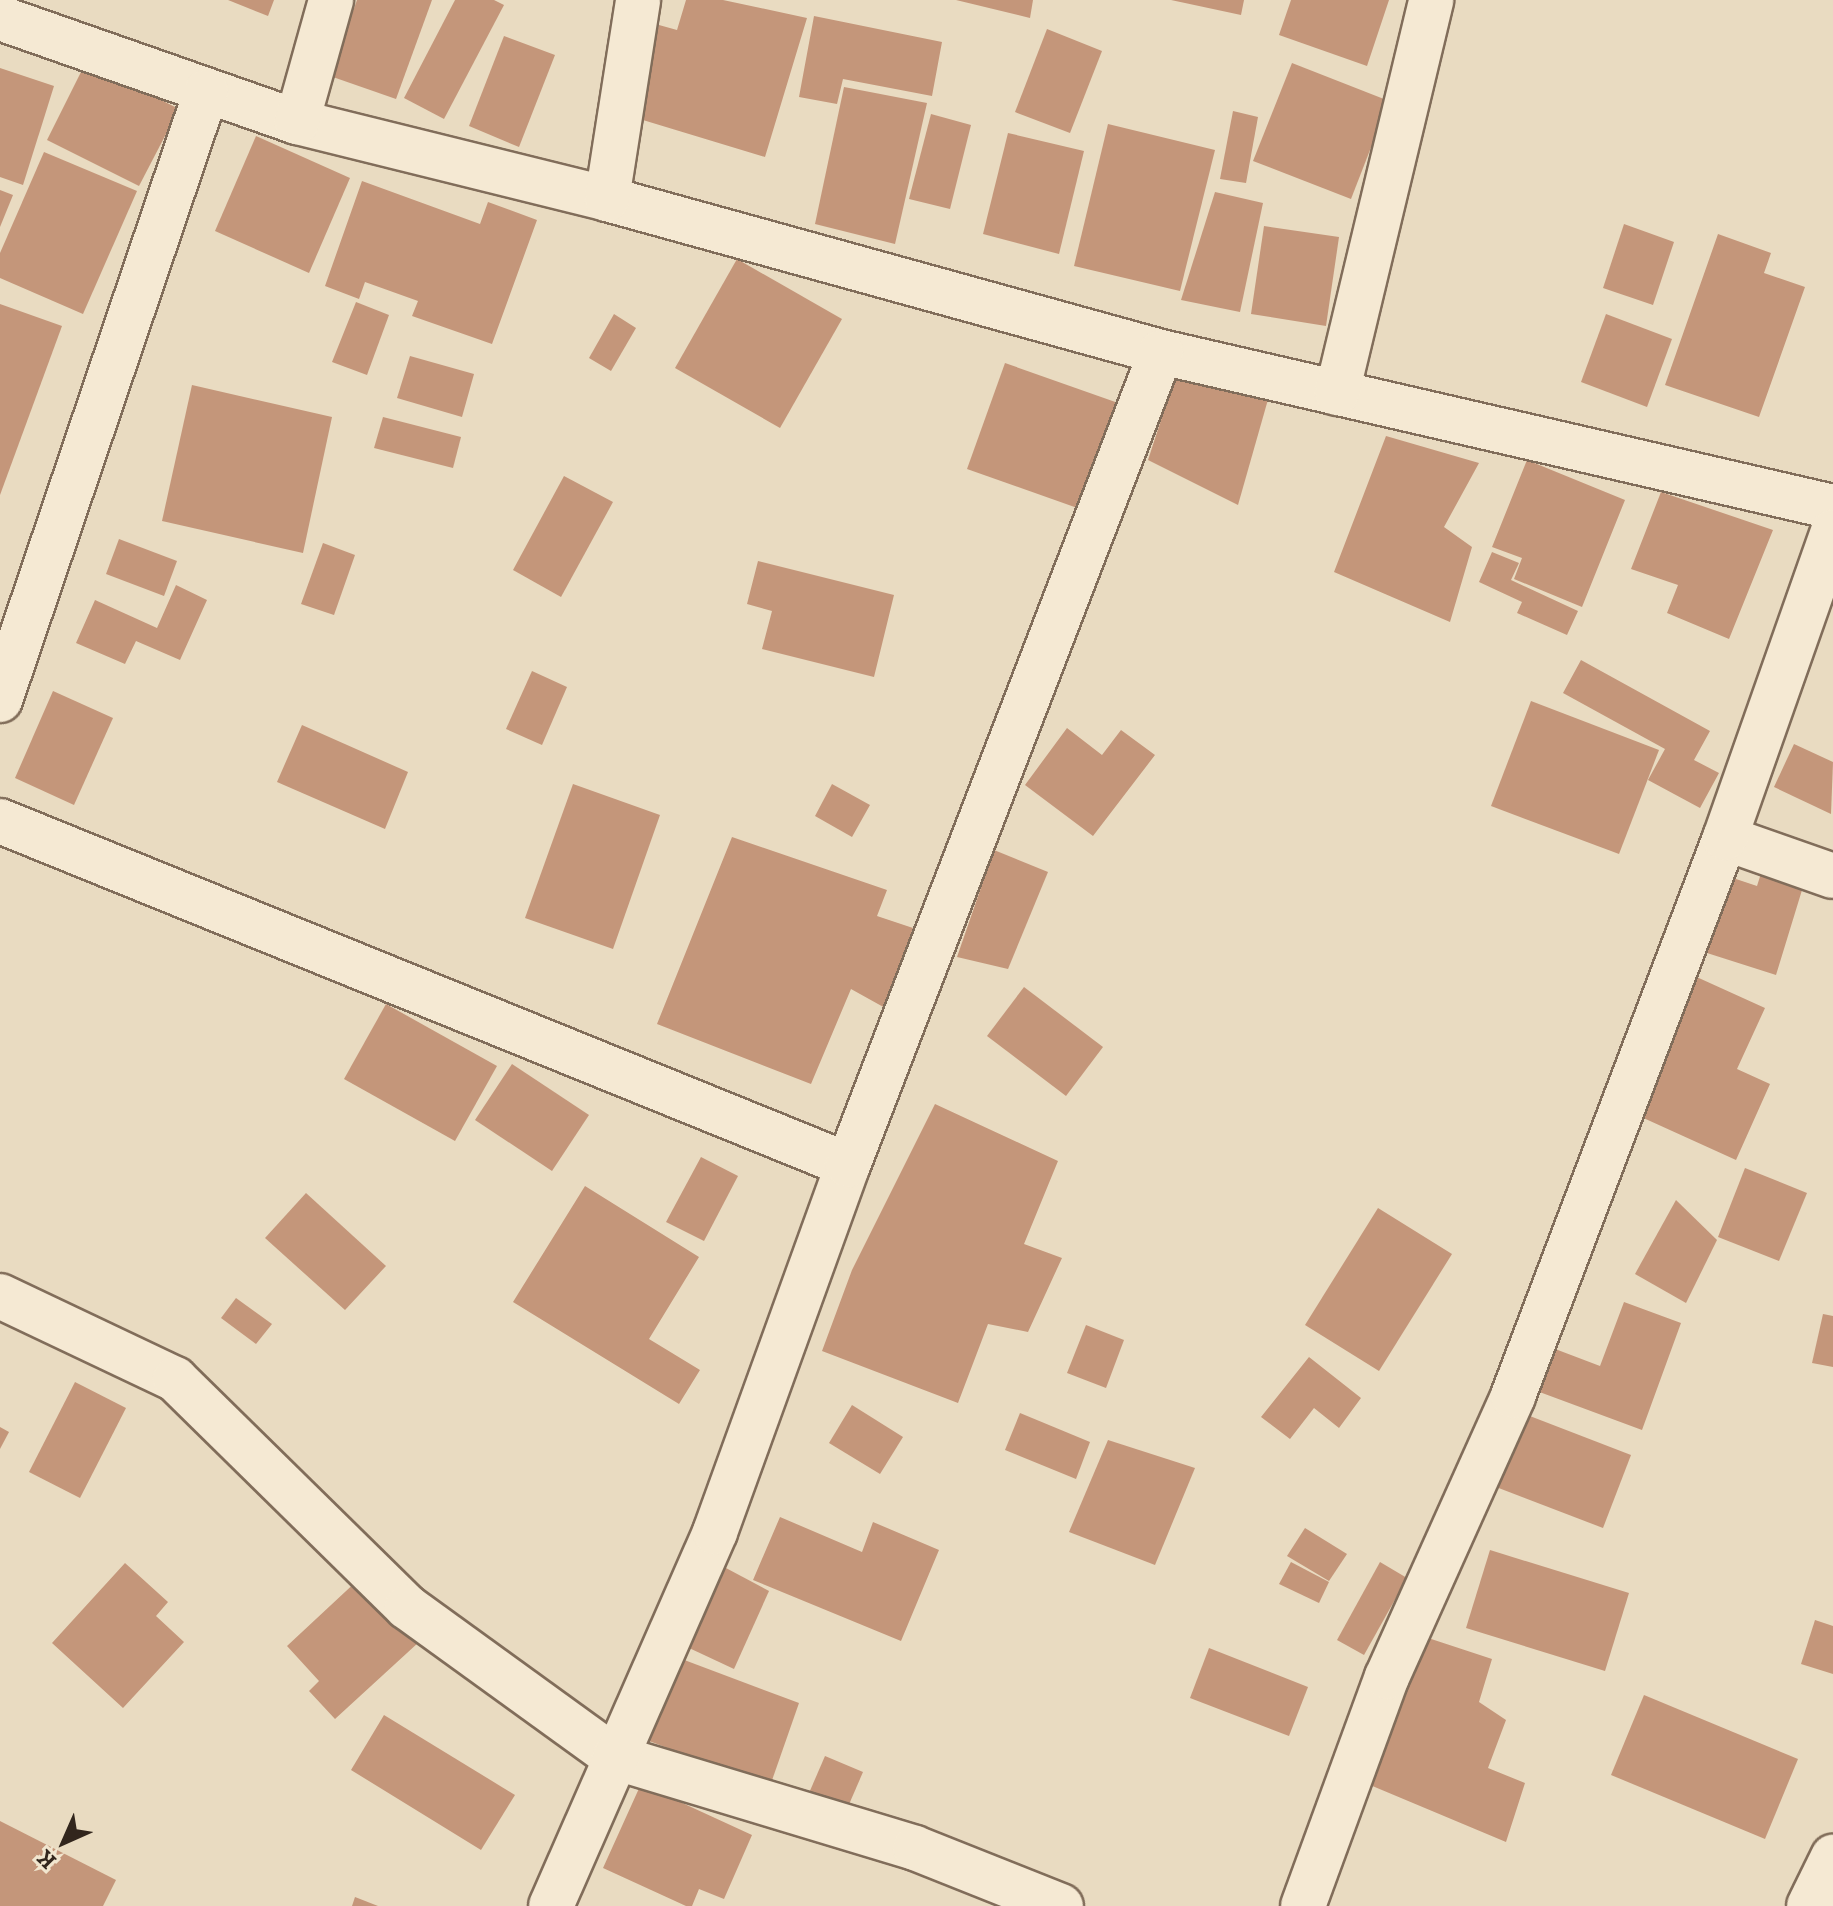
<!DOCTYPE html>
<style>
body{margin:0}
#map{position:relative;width:1833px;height:1906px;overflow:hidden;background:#e9dbc1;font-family:Bitter,serif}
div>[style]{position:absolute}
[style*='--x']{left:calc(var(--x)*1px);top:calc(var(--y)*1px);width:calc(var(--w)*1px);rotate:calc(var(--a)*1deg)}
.building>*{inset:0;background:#c4967a}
.roads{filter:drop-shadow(2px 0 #816d5a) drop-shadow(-2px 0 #816d5a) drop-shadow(0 2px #816d5a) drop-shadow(0 -2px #816d5a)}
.minor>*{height:44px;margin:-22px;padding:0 22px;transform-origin:22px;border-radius:22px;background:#f5e9d3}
span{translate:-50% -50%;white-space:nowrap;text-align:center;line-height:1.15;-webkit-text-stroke:6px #f1e6cf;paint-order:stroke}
.north{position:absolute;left:24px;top:1802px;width:80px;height:80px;-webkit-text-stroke:6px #f1e6cf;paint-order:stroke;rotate:225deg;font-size:22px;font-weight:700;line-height:32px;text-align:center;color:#32261d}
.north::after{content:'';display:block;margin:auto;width:28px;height:36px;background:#32261d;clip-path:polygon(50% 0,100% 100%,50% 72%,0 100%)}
</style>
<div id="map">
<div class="building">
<div style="clip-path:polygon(228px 0,274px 0,268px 16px)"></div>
<div style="clip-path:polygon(357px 0,432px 0,396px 99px,330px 76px)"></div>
<div style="clip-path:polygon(455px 0,494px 0,504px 5px,444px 119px,404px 98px)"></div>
<div style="clip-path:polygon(686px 0,723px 0,807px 18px,765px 157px,633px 117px,659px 25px,677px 30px)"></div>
<div style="clip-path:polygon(956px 0,1033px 0,1030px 18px)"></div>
<div style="clip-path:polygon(1171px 0,1244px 0,1241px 15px)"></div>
<div style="clip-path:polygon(1291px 0,1389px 0,1367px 66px,1279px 35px)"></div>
<div style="clip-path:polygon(814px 16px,942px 42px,932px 96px,843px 79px,837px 104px,799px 97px)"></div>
<div style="clip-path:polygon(1047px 29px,1102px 51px,1070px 133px,1015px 112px)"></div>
<div style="clip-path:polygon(504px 36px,555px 55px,519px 147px,469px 126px)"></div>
<div style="clip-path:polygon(86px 62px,179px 109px,139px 186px,47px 140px)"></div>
<div style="clip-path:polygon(1292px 63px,1389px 101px,1351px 199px,1253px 161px)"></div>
<div style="clip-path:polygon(0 68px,54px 86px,23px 185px,0 177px)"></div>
<div style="clip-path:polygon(844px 87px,927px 103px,895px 244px,815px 224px)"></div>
<div style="clip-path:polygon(1233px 111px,1258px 117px,1246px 183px,1220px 179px)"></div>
<div style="clip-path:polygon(931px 114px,971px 125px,950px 209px,909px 199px)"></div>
<div style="clip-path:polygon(1108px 124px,1215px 150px,1180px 291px,1074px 266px)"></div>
<div style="clip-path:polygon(1008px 133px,1084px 151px,1059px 254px,983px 234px)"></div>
<div style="clip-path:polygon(256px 136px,350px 178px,309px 273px,215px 231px)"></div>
<div style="clip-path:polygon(44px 152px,137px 191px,83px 314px,0 278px,0 253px)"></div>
<div style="clip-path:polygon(362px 181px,480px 224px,488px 202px,537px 220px,492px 344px,412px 316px,418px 301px,365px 282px,359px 299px,325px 286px)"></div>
<div style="clip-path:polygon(0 190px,13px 195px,0 227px)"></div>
<div style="clip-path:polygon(1215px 192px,1263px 203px,1240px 312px,1181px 300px)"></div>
<div style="clip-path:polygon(1624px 224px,1674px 242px,1653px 305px,1603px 288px)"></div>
<div style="clip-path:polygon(1264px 226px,1339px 237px,1326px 326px,1251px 314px)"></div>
<div style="clip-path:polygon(1718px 234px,1771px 253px,1764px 273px,1805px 287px,1759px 417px,1665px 385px)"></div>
<div style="clip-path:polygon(737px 259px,842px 319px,780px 428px,675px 368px)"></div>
<div style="clip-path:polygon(356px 302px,389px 315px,367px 375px,332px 362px)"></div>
<div style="clip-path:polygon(0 304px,62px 326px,0 495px)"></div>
<div style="clip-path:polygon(614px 314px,636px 328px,611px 371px,589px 358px)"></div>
<div style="clip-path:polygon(1606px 314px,1672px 339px,1647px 407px,1581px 382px)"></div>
<div style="clip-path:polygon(410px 356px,474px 374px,462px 417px,397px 398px)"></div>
<div style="clip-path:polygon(1005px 363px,1121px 404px,1083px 510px,967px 469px)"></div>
<div style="clip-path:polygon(1177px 371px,1269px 396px,1238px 505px,1148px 460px)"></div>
<div style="clip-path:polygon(192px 385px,332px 417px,303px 553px,162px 521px)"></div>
<div style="clip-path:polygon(383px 417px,461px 437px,453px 468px,374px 448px)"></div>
<div style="clip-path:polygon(1386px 436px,1479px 463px,1444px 527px,1472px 547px,1450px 622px,1334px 572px)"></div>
<div style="clip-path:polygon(1527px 460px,1625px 500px,1582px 607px,1514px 579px,1522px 558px,1492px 547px)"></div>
<div style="clip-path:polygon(564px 476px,613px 502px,561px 597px,513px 570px)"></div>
<div style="clip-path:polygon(1661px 492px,1773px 530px,1729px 639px,1667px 613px,1678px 585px,1631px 569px)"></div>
<div style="clip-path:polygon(119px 539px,177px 561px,164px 596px,106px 574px)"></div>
<div style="clip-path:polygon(323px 543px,355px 555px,334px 615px,301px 604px)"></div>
<div style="clip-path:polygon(1492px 552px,1519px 563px,1511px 580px,1578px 611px,1567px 635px,1517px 613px,1522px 602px,1479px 582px)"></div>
<div style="clip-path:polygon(758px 561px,894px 595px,874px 677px,762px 649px,772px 611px,747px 604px)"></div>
<div style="clip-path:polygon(176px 585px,207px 600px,180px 660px,136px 641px,125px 664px,76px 643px,95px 600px,157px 628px)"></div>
<div style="clip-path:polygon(1581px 660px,1710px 731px,1694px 760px,1719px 773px,1700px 808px,1648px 780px,1665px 749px,1563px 693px)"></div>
<div style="clip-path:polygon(532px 671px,567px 687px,542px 745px,506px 729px)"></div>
<div style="clip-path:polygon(53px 691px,113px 718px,74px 805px,15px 778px)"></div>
<div style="clip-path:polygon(1531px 701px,1659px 750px,1619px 854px,1491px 806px)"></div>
<div style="clip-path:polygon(302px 725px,408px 772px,385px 829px,277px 782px)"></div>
<div style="clip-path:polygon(1067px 728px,1102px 755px,1121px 730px,1155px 755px,1093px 836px,1025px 785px)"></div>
<div style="clip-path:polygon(1794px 744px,1833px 762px,1831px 814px,1774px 787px)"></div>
<div style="clip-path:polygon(573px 784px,660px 815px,613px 949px,525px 918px)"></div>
<div style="clip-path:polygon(832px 784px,870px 805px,852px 837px,815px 816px)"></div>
<div style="clip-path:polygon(732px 837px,887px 890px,877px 916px,913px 928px,887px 1009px,851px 989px,811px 1084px,657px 1024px)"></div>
<div style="clip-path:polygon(994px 850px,1048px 872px,1008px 969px,957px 957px)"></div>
<div style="clip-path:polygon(1764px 864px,1806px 877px,1776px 975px,1707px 953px,1730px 877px,1757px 886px)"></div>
<div style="clip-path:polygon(1690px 974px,1765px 1008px,1737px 1069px,1770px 1084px,1736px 1160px,1628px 1111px)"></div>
<div style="clip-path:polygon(1024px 987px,1103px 1047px,1066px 1096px,987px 1036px)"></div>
<div style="clip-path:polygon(386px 1004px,497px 1066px,455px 1141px,344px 1079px)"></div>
<div style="clip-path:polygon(512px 1064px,589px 1115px,552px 1171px,475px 1120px)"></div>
<div style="clip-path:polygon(935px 1104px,1058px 1161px,1024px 1244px,1062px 1258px,1028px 1332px,988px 1324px,958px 1403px,822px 1351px,852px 1270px)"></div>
<div style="clip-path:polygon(701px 1157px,738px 1176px,704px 1241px,666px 1222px)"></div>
<div style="clip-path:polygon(1745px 1168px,1807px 1193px,1779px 1261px,1718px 1237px)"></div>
<div style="clip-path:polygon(585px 1186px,699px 1257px,649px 1339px,700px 1370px,679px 1404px,513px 1302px)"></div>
<div style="clip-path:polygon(306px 1193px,386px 1266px,345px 1310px,265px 1238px)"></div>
<div style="clip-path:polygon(1676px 1200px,1717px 1240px,1686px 1303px,1635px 1274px)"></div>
<div style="clip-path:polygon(1378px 1208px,1452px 1254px,1379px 1371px,1305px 1325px)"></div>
<div style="clip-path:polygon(236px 1298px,272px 1324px,256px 1344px,221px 1318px)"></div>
<div style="clip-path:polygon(1624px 1302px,1681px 1323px,1642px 1430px,1526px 1387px,1542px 1344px,1600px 1366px)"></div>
<div style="clip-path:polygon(1823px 1314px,1833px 1316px,1833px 1367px,1812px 1363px)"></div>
<div style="clip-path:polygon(1086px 1325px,1124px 1340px,1106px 1388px,1067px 1373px)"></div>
<div style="clip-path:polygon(1309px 1357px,1361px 1398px,1339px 1428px,1314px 1408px,1290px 1439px,1261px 1417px)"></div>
<div style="clip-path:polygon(75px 1382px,126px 1408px,80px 1498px,29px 1472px)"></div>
<div style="clip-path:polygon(852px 1405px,903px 1437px,880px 1474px,829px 1443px)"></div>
<div style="clip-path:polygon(1512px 1409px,1631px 1455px,1603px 1528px,1483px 1482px)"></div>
<div style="clip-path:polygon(1020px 1413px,1090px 1442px,1076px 1479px,1005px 1450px)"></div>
<div style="clip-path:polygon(0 1427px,9px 1432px,0 1449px)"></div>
<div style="clip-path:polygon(1108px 1440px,1195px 1468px,1155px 1565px,1069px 1532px)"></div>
<div style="clip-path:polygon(780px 1517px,862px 1552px,873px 1522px,939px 1550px,901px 1641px,753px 1580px)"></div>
<div style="clip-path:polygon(1305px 1528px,1347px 1554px,1329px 1581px,1287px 1556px)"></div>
<div style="clip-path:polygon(1490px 1550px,1629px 1593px,1605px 1671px,1466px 1628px)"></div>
<div style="clip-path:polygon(709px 1559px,769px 1591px,734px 1669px,672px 1640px)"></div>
<div style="clip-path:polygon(1291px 1562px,1329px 1582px,1319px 1603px,1279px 1584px)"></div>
<div style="clip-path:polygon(1380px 1562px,1407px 1578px,1364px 1655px,1337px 1640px)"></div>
<div style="clip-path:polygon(125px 1563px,168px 1602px,156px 1616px,184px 1642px,123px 1708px,52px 1643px)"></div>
<div style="clip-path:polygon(360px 1578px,419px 1642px,335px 1719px,309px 1691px,319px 1681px,287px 1646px)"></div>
<div style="clip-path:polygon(1815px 1620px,1833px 1626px,1833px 1674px,1801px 1664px)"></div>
<div style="clip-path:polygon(1416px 1634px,1492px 1659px,1479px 1702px,1506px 1720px,1488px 1768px,1525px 1783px,1506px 1842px,1370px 1785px)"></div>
<div style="clip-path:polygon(1209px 1648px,1308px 1687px,1289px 1736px,1190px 1698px)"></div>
<div style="clip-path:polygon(679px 1658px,799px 1703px,770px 1786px,649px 1741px)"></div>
<div style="clip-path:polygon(1644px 1695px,1798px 1759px,1765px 1839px,1611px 1775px)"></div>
<div style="clip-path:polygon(384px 1715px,515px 1795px,481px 1850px,351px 1770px)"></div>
<div style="clip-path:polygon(825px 1756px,863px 1772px,844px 1816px,806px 1800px)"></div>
<div style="clip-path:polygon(641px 1784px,752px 1835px,724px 1899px,699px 1889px,692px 1906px,686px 1906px,603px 1868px)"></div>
<div style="clip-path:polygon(0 1821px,116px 1880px,103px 1906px,0 1906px)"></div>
<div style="clip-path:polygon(355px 1897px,378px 1906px,352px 1906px)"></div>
</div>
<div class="roads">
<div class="minor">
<div style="--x:0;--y:18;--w:315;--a:19.3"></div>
<div style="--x:297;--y:122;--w:319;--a:13.9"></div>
<div style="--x:607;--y:199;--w:575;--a:15.44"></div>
<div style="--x:1161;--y:352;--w:690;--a:12.99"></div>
<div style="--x:297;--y:122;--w:127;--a:-74.4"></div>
<div style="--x:607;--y:199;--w:201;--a:-81.1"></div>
<div style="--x:1337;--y:393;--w:404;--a:-76.5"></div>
<div style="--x:0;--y:700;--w:642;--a:-71.28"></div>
<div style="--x:0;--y:821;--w:915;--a:22.08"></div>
<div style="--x:1725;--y:838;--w:114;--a:19.4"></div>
<div style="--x:0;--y:1296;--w:194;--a:25.4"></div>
<div style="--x:175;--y:1379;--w:325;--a:44.5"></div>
<div style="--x:407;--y:1607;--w:256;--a:35.9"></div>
<div style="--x:614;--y:1757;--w:314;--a:16.8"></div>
<div style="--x:915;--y:1848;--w:157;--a:21.7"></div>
<div style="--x:551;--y:1906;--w:408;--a:-66.3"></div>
<div style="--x:715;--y:1532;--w:390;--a:-70.1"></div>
<div style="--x:848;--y:1165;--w:871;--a:-68.94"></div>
<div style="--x:1303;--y:1906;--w:244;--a:-69.9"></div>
<div style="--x:1387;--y:1677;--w:308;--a:-65.8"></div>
<div style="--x:1513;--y:1396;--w:597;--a:-69.2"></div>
<div style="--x:1725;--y:838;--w:325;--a:-70.6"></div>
<div style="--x:1809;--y:1906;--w:55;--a:-63.9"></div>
</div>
</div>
<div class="north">K</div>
</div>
